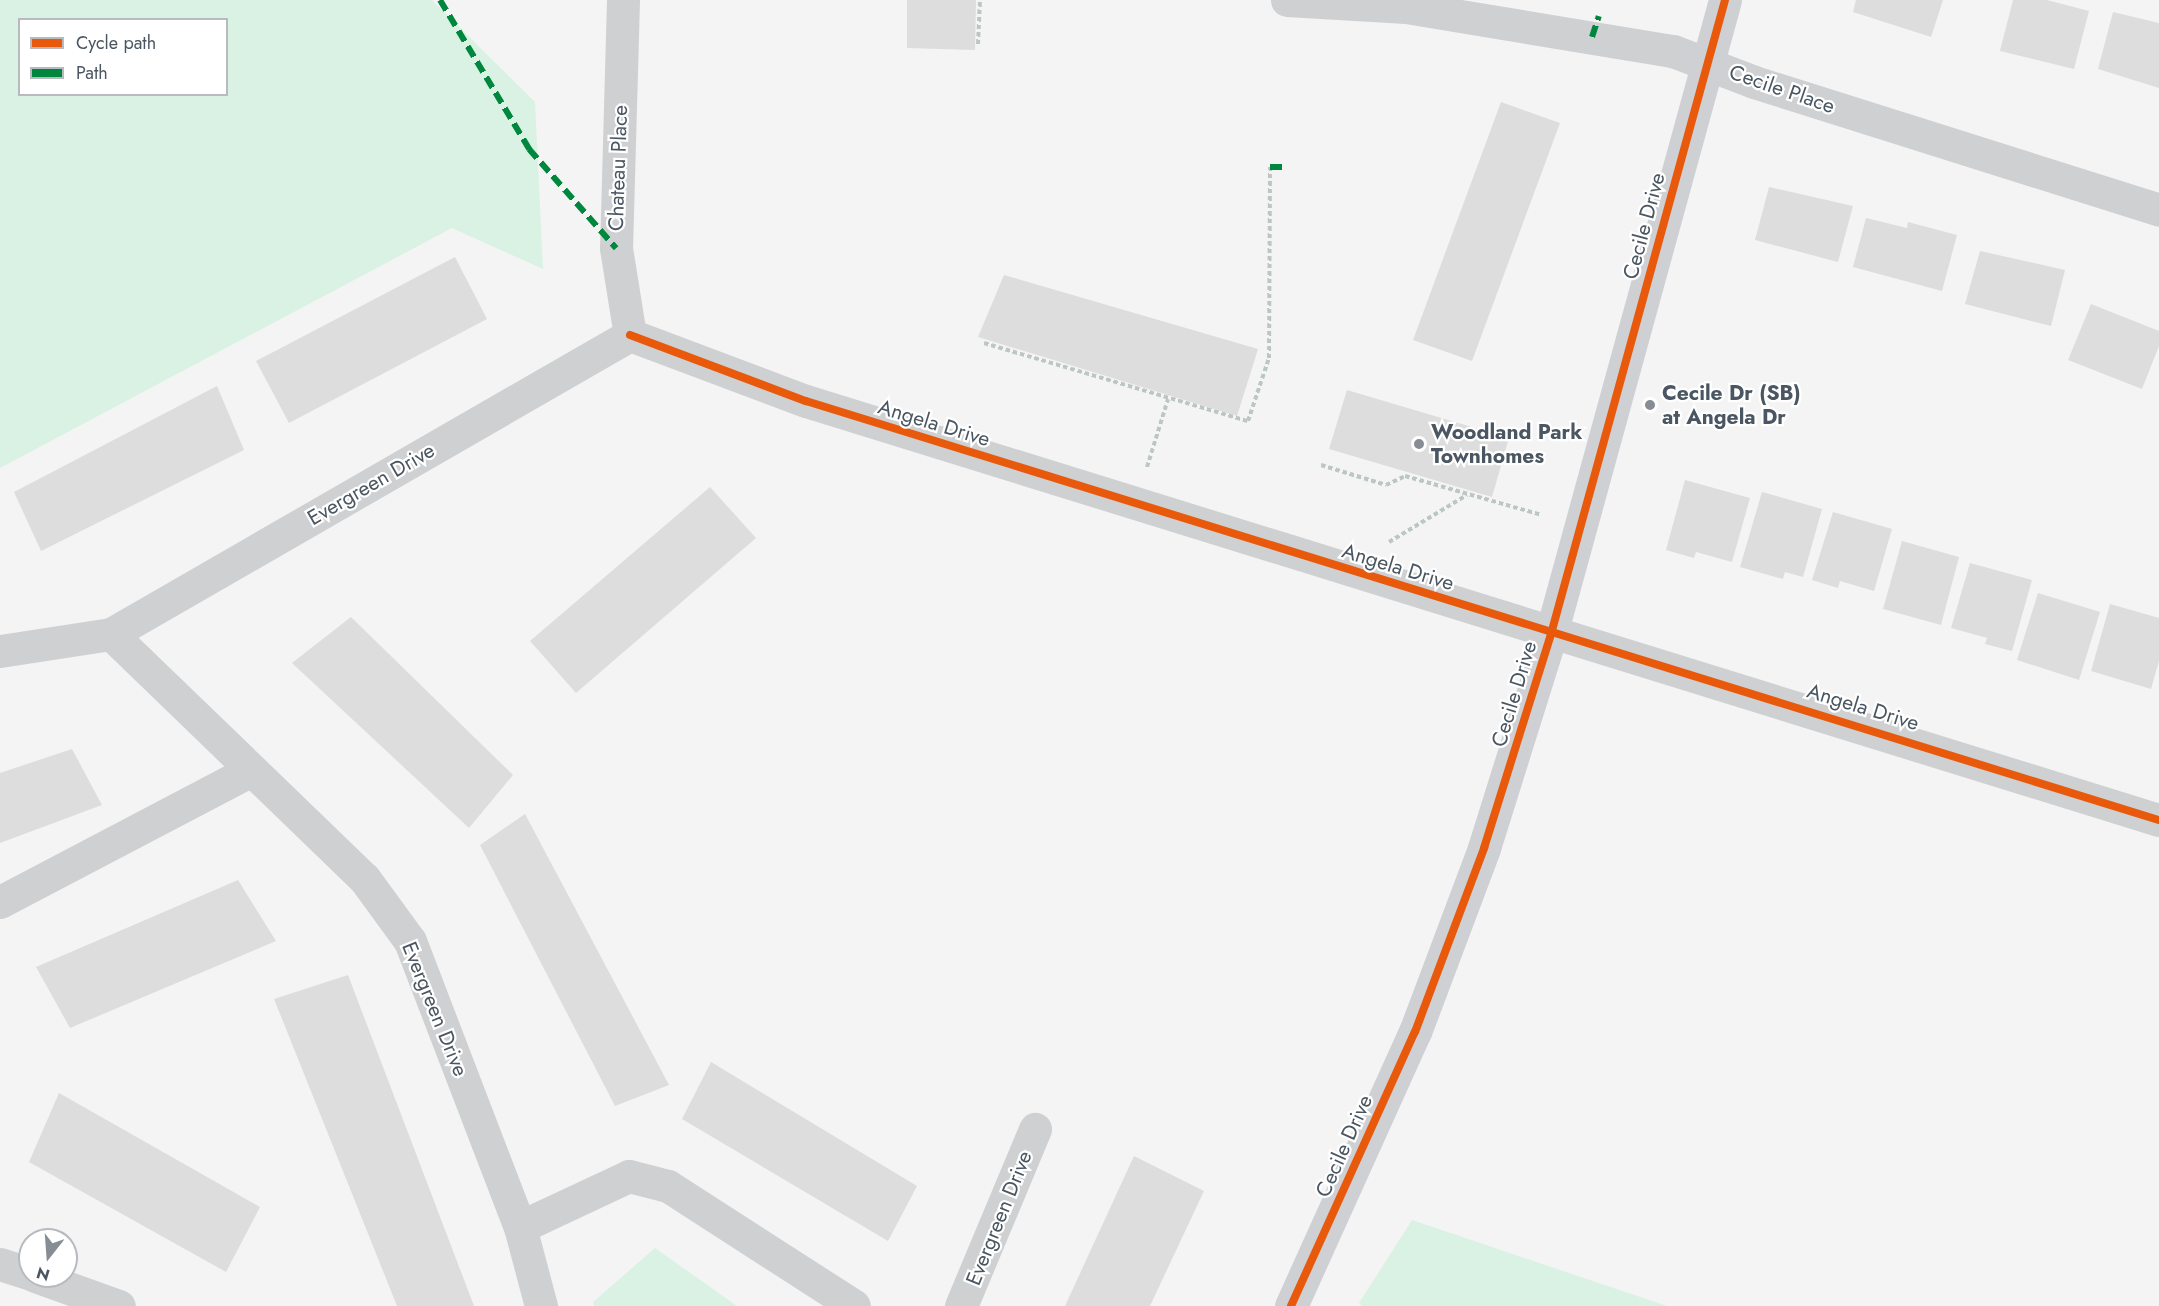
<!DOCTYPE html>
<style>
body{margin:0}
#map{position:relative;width:2159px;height:1306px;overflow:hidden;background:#f4f4f4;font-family:Jost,sans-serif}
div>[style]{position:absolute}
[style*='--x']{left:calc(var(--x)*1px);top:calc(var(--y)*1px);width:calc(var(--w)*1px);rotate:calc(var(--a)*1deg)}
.green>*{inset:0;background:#d9f2e3}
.building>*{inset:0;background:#ddddde}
.path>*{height:4px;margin-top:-2px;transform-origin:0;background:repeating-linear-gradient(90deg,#bcc7c4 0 4.5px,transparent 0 7.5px)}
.street>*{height:33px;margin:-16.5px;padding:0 16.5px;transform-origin:16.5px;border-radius:16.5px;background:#ced0d2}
.secondary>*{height:33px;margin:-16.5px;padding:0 16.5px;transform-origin:16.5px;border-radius:16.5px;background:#ced0d4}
.quiet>*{height:6px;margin-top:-3px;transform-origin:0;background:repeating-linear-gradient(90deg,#00873e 0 12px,transparent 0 18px)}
.cycleway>*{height:8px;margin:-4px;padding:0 4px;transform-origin:4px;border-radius:4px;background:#e8590c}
.dots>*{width:16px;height:16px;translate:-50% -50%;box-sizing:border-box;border:3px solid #fff;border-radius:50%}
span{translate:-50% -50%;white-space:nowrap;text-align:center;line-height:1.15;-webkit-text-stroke:4.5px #fff;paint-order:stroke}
.street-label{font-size:21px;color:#4a5661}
.poi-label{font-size:21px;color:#4a5661;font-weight:700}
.left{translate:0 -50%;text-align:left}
.legend{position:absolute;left:18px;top:18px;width:210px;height:78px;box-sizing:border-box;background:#fff;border:2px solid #b7bbc0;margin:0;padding:8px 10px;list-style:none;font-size:18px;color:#4a5661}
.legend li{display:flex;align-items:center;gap:12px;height:30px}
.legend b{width:30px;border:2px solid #b7bbc0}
.north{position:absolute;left:18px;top:1228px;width:60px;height:60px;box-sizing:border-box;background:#fff;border:2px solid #b7bbc0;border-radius:50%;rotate:197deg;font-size:16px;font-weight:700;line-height:24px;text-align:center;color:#4a5661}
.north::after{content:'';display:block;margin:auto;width:21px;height:27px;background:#868d94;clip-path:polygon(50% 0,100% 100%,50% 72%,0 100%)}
</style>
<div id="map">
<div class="green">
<div style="clip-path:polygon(evenodd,0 0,432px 0,535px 102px,543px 269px,452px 228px,0 468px,0 0,20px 20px,226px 20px,226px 94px,20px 94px,20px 20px)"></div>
<div style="clip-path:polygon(1412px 1220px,1667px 1306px,1362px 1306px,1359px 1303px)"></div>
<div style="clip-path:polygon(655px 1248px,737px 1306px,594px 1306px,593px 1302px)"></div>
</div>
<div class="building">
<div style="clip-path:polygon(907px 0,976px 0,975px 50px,907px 48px)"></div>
<div style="clip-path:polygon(1856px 0,1943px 0,1931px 37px,1853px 12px)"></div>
<div style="clip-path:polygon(2013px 0,2047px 0,2089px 11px,2074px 69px,2000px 51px)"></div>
<div style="clip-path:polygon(2113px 12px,2159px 23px,2159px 88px,2098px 69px)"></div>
<div style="clip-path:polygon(1501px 102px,1560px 123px,1472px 361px,1413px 340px)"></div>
<div style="clip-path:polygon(1769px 187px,1853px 206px,1838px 262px,1755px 240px)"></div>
<div style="clip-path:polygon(1866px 218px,1907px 228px,1908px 222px,1957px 235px,1942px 291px,1853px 267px)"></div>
<div style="clip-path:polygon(1980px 251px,2065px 270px,2051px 326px,1965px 304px)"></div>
<div style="clip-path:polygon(455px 257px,487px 319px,289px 423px,256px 361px)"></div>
<div style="clip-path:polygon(1004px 275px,1258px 349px,1237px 416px,978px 337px)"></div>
<div style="clip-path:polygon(2091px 304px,2159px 331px,2159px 346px,2142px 389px,2068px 360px)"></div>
<div style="clip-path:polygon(217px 386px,244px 450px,41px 551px,14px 492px)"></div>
<div style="clip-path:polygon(1347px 390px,1509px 438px,1492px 497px,1329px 449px)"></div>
<div style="clip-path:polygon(1685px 480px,1750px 498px,1732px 562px,1696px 552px,1694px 558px,1666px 550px)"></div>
<div style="clip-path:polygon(710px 487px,756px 538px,576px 693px,530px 641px)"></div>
<div style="clip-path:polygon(1762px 492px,1822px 509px,1803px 577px,1785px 572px,1783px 579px,1740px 567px)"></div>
<div style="clip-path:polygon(1833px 512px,1892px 529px,1874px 591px,1840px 581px,1838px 588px,1812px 580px)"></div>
<div style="clip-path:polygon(1902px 541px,1959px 557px,1941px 625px,1883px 609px)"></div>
<div style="clip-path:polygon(1970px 563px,2032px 580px,2012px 651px,1985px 644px,1987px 638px,1951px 628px)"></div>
<div style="clip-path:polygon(2038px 593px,2100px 612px,2079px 680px,2017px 660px)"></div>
<div style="clip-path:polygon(2110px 604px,2159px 618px,2159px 661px,2151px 689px,2091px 671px)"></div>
<div style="clip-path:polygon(351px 617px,513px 775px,469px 828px,292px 663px)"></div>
<div style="clip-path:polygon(72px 749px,102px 805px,0 843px,0 773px)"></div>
<div style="clip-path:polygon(525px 814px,669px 1085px,615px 1106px,480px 845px)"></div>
<div style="clip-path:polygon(238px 880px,276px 941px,70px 1028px,36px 967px)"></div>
<div style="clip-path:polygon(348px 975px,474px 1306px,397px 1306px,274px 999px)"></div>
<div style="clip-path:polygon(711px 1062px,917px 1186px,888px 1241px,682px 1119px)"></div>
<div style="clip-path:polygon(59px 1093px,260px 1207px,226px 1272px,29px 1162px)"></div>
<div style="clip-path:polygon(1134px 1156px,1204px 1191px,1150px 1306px,1065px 1306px)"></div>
</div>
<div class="path">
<div style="--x:978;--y:44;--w:44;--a:-87.4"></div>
<div style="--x:984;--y:343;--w:275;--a:16.5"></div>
<div style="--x:1248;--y:421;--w:66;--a:-71.6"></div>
<div style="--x:1269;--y:358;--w:191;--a:-89.7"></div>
<div style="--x:1321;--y:465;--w:68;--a:17.1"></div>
<div style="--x:1386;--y:485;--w:21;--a:-25"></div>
<div style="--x:1405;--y:476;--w:142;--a:15.9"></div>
<div style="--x:1147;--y:467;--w:71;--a:-72.8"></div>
<div style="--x:1389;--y:542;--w:91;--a:-31.1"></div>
</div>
<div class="street">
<div style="--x:623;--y:0;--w:248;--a:91.6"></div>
<div style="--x:616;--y:248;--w:88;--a:80.9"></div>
<div style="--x:1287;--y:0;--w:119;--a:3.4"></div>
<div style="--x:1406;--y:7;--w:271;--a:9.4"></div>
<div style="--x:1673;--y:51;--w:87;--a:20.9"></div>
<div style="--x:1754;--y:82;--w:425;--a:17.5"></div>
<div style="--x:630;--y:335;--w:188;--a:20.6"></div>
<div style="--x:806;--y:401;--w:1416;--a:17.21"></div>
<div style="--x:111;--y:634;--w:351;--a:44"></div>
<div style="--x:364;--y:878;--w:78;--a:53.9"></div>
<div style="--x:410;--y:941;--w:306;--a:69"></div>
<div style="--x:520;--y:1227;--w:82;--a:75.1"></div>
<div style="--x:0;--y:651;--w:112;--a:-8.7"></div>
<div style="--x:111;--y:634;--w:599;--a:-29.95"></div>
<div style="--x:0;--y:902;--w:281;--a:-27.7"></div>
<div style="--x:520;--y:1227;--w:120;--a:-25.1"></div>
<div style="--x:629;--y:1176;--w:40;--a:14.4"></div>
<div style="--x:668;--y:1186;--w:221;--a:32.8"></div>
<div style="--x:0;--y:1264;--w:32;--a:18"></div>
<div style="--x:35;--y:1276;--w:89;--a:19.7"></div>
<div style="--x:961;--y:1306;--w:192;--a:-67.3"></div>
</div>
<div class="secondary">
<div style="--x:1291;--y:1306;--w:301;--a:-65.7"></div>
<div style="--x:1415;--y:1032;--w:197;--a:-69.4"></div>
<div style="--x:1484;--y:848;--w:224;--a:-72.6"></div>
<div style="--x:1551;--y:634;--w:657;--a:-74.65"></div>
</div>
<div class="quiet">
<div style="--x:440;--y:0;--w:174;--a:59.1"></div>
<div style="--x:529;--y:149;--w:132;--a:48.7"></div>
<div style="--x:1592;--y:37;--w:22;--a:-72"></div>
<div style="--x:1270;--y:167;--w:15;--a:0"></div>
</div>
<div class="cycleway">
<div style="--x:630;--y:335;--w:188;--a:20.6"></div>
<div style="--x:806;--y:401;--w:1416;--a:17.21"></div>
<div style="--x:1291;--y:1306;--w:301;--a:-65.7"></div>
<div style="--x:1415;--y:1032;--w:197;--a:-69.4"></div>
<div style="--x:1484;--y:848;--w:224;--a:-72.6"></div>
<div style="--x:1551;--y:634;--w:657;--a:-74.65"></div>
</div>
<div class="dots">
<div style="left:1650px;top:405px;background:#868d94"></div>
<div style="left:1419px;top:444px;background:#868d94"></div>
</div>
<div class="street-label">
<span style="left:1782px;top:89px;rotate:19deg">Cecile Place</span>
<span style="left:618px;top:168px;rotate:-88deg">Chateau Place</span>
<span style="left:1644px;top:226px;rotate:-75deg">Cecile Drive</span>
<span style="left:934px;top:423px;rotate:17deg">Angela Drive</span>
<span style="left:371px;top:484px;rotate:-30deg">Evergreen Drive</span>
<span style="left:1398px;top:567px;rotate:17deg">Angela Drive</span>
<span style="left:1514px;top:694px;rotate:-73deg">Cecile Drive</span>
<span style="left:1863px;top:707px;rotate:17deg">Angela Drive</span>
<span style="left:435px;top:1009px;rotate:68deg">Evergreen Drive</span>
<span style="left:1344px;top:1146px;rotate:-66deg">Cecile Drive</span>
<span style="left:999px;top:1218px;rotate:-68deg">Evergreen Drive</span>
</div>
<div class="poi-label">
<span class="left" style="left:1662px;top:405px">Cecile Dr (SB)<br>at Angela Dr</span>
<span class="left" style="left:1431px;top:444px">Woodland Park<br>Townhomes</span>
</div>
<ul class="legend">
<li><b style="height:8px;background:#e8590c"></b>Cycle path</li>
<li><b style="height:8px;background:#00873e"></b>Path</li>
</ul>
<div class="north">N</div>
</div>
